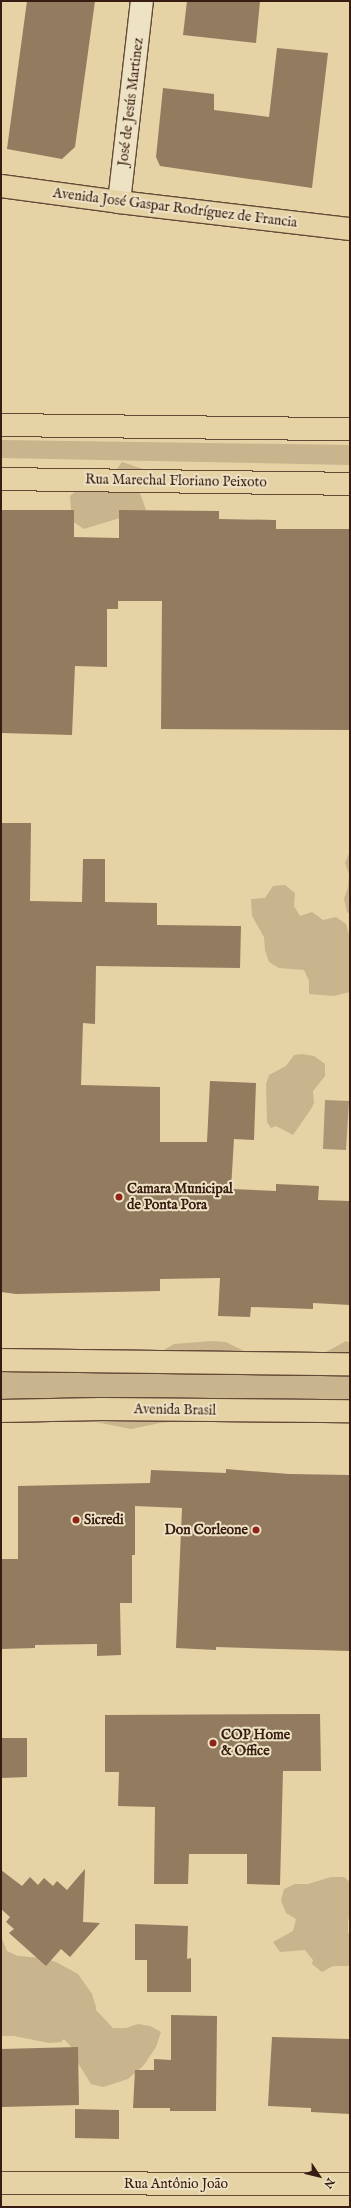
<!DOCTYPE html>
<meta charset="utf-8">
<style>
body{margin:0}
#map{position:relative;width:351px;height:2208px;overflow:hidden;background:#e5d3a6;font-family:"IM FELL English",serif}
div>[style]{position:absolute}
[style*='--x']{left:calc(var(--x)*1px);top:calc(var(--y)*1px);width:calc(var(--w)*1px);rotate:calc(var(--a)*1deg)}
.green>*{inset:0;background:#c8b48d}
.water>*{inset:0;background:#aa9574}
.building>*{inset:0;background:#927b5f}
.roads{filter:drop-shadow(1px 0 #634a37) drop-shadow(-1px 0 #634a37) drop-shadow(0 1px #634a37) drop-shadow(0 -1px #634a37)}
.minor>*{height:22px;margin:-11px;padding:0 11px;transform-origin:11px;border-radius:11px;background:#eee2c5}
.major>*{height:22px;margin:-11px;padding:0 11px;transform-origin:11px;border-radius:11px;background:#e5d3a6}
.dots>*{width:11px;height:11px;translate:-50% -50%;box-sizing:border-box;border:2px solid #eee2c5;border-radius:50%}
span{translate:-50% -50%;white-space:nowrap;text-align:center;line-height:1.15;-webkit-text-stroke:4px #eee2c5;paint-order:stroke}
.street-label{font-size:14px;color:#381c12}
.poi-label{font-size:14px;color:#381c12;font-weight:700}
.left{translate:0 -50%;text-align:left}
.right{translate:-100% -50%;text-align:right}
.frame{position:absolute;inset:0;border:2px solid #381c12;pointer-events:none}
.north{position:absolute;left:299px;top:2156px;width:40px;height:40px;-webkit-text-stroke:3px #eee2c5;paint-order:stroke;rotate:125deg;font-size:11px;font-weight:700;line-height:16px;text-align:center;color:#381c12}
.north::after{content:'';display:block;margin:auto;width:14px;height:18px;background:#381c12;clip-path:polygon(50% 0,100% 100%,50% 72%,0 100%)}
</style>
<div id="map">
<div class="green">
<div style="clip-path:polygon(1px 440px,350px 445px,350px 465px,1px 458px)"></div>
<div style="clip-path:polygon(122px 462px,143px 469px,147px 481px,140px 493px,146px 510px,84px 529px,72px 521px,70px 496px,87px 481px,109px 480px)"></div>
<div style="clip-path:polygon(350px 851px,350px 914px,347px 912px,344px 899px,348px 887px,349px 874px,345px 863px)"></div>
<div style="clip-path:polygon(285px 885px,295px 893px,294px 906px,300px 916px,312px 912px,323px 920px,336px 917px,346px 924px,350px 938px,350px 992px,334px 996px,309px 994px,309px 981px,304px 970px,279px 968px,269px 962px,265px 950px,264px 937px,252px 916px,251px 899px,265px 898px,273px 886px)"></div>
<div style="clip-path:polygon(302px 1054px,314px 1056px,325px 1064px,325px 1076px,313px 1091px,314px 1103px,311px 1109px,293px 1135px,276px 1126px,271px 1128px,267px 1122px,266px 1084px,269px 1075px,286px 1066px,294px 1055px)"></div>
<div style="clip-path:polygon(212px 1341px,226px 1342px,248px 1353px,255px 1371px,266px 1376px,287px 1361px,313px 1359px,346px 1341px,350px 1343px,350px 1408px,224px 1416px,160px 1423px,131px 1429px,81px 1419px,62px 1422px,1px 1419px,1px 1352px,162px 1351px,174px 1344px)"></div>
<div style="clip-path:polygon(331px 1877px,344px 1877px,350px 1882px,350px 1917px,348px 1920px,348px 1933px,350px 1933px,350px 1966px,333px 1966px,322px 1972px,312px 1964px,313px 1960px,305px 1950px,280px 1952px,273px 1942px,293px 1931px,296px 1919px,286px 1913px,281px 1901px,284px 1889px,295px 1884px,308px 1884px)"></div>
<div style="clip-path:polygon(1px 1936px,7px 1951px,18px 1956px,44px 1958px,56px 1962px,78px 1974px,92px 1994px,96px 2007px,96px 2010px,113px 2028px,126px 2028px,138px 2024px,150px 2026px,161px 2032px,156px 2047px,144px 2065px,128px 2079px,103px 2087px,91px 2084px,78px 2063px,75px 2051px,64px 2039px,61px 2042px,49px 2043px,14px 2036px,1px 2036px)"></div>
</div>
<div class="water">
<div style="clip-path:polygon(325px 1100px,349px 1101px,346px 1150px,323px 1149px)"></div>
</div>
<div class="building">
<div style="clip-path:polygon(27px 1px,95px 1px,75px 147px,62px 159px,7px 149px)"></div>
<div style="clip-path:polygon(187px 1px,260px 1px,256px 43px,183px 35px)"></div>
<div style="clip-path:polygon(277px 48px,328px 53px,312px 188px,160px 166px,156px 157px,163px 88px,214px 94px,214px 110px,269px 117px)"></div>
<div style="clip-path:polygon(1px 510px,74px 510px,74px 537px,119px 538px,119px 510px,219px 511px,219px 519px,276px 520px,276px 529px,350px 529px,350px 730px,161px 729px,162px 601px,118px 601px,118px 609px,107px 609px,107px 667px,75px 666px,72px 735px,1px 733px)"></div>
<div style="clip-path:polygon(1px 823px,31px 823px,30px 901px,82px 902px,83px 859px,105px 859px,105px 902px,157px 903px,157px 925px,241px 926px,240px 968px,96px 966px,95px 1024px,83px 1023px,81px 1085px,160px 1087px,160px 1142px,207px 1142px,210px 1081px,256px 1083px,254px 1140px,234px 1139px,231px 1189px,276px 1191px,276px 1184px,319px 1186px,318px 1200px,350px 1201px,350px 1305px,313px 1303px,313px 1309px,251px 1307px,250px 1317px,218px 1316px,220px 1278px,160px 1279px,160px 1291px,16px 1294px,1px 1292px)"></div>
<div style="clip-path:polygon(226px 1469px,289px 1474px,350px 1475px,350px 1651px,216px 1647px,216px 1650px,176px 1648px,182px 1508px,135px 1506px,135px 1555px,132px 1555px,132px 1603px,120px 1603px,121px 1655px,97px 1656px,97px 1644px,35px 1645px,35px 1648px,1px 1649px,1px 1559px,18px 1559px,18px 1486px,150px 1483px,151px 1470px,226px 1473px)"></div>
<div style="clip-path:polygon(320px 1714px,321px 1771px,283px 1771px,280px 1885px,247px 1884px,247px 1854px,189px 1854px,188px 1884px,154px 1884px,155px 1807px,118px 1806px,119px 1772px,105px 1772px,105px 1715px)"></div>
<div style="clip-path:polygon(1px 1738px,27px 1738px,27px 1777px,1px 1778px)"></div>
<div style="clip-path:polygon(85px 1869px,83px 1922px,100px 1923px,70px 1957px,61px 1949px,46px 1966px,9px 1933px,14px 1929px,6px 1922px,10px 1917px,1px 1909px,1px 1870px,22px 1886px,30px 1877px,38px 1885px,44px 1878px,53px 1886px,57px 1881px,67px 1890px)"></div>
<div style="clip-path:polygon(135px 1924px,188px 1926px,187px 1959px,191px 1958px,191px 1992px,147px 1992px,147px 1960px,135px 1960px)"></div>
<div style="clip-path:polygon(171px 2015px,217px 2016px,216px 2111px,170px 2111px,170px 2108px,133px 2108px,135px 2070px,154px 2070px,154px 2059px,171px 2060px)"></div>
<div style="clip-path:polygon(272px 2037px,350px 2039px,350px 2114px,311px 2112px,311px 2108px,268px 2106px)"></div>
<div style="clip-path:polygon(78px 2047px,79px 2105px,1px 2107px,1px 2049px)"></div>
<div style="clip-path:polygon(75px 2109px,119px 2110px,119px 2139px,75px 2138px)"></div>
</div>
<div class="roads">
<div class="minor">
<div style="--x:119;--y:202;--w:202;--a:-83.5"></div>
</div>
<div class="major">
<div style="--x:1;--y:186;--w:119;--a:7.7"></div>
<div style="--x:119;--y:202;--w:233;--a:6.7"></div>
<div style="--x:1;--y:425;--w:349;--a:0.7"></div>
<div style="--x:1;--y:479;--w:349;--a:0.8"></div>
<div style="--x:1;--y:1360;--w:349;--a:0.7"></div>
<div style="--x:1;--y:1411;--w:100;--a:-1.1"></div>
<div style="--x:101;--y:1409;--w:249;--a:0.5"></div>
<div style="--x:1;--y:2183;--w:349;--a:0.2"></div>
</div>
</div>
<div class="dots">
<div style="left:119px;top:1197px;background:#8f2418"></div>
<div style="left:76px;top:1520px;background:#8f2418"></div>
<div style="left:256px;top:1530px;background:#8f2418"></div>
<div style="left:213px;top:1743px;background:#8f2418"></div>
</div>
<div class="street-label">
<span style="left:131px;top:102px;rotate:-83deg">José de Jesús Martinez</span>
<span style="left:175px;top:208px;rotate:7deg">Avenida José Gaspar Rodríguez de Francia</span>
<span style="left:176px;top:481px;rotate:1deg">Rua Marechal Floriano Peixoto</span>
<span style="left:175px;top:1410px;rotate:1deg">Avenida Brasil</span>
<span style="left:176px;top:2184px">Rua Antônio João</span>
</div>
<div class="poi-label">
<span class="left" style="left:127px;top:1197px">Camara Municipal<br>de Ponta Pora</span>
<span class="left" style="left:84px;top:1520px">Sicredi</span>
<span class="right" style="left:248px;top:1530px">Don Corleone</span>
<span class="left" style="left:221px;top:1743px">COP Home<br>&amp; Office</span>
</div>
<div class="frame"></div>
<div class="north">N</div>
</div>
